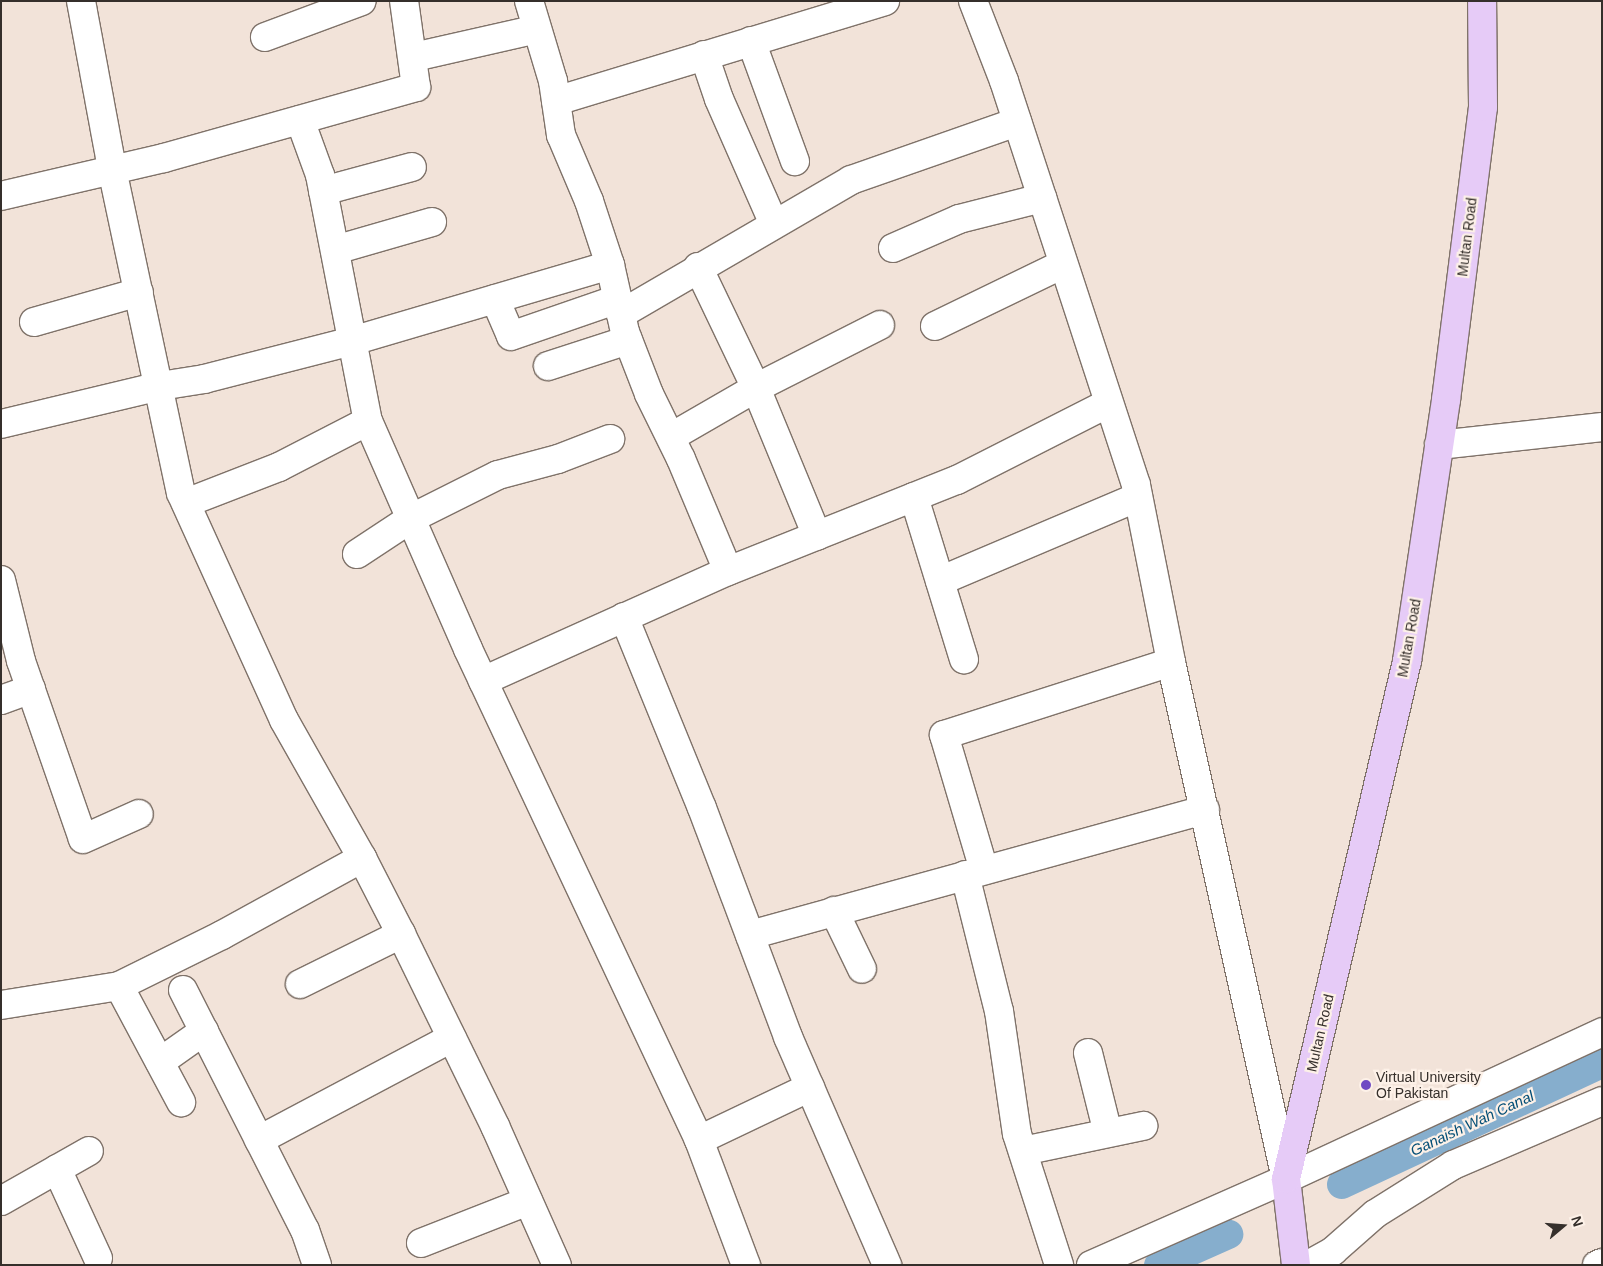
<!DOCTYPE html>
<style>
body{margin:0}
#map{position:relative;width:1603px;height:1266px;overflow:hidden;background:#f2e3d9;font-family:Arial,sans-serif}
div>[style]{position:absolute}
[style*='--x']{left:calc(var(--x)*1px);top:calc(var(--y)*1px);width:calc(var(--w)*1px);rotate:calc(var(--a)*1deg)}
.canal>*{height:29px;margin:-14.5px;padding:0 14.5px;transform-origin:14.5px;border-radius:14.5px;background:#86aecd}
.roads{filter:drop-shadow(1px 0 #7f7269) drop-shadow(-1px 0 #7f7269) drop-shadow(0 1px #7f7269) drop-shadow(0 -1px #7f7269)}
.minor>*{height:28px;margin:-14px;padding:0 14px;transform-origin:14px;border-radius:14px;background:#fff}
.tertiary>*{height:28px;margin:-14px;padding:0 14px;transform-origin:14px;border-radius:14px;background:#fff}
.primary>*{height:28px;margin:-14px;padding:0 14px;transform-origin:14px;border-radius:14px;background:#e6cbf7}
.dots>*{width:14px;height:14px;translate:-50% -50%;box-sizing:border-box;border:2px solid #fdf1e8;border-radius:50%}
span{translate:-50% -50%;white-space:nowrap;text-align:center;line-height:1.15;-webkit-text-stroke:4.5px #fdf1e8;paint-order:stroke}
.street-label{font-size:14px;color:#352f2b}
.poi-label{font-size:14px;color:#352f2b}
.left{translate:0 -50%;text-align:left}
.water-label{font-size:15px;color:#034e76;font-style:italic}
.frame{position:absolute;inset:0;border:2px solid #352f2b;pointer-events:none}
.north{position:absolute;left:1538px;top:1201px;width:50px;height:50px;-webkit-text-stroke:4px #fdf1e8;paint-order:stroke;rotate:72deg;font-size:14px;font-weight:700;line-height:20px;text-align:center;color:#352f2b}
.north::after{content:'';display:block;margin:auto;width:18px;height:22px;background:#352f2b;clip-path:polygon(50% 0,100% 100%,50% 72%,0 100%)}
</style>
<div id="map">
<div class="canal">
<div style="--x:1341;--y:1184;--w:288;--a:-24.9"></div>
<div style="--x:1158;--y:1265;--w:77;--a:-23.9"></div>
</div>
<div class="roads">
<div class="minor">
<div style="--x:81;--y:1;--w:171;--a:79.5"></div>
<div style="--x:112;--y:169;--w:331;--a:78"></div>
<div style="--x:181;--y:493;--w:249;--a:65.6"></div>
<div style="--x:284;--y:720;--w:159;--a:60.5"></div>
<div style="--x:362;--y:858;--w:85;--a:62.8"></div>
<div style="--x:401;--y:934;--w:214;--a:63.9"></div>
<div style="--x:495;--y:1126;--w:152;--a:66"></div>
<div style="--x:529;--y:1;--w:84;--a:73.3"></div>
<div style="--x:553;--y:81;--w:55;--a:81.6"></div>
<div style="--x:561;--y:135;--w:72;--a:67"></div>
<div style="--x:589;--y:201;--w:67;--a:71.8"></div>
<div style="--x:610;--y:265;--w:69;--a:77.4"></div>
<div style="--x:625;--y:332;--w:66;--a:68.8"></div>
<div style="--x:649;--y:394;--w:72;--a:63.8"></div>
<div style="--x:681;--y:459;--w:121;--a:67.2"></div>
<div style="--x:265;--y:37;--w:103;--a:-20.4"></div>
<div style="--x:751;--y:41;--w:128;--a:69.9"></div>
<div style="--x:704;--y:55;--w:46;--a:71.2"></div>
<div style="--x:719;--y:99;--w:134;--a:66.3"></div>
<div style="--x:414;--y:57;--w:126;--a:-12.8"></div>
<div style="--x:556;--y:101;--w:344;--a:-16.9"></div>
<div style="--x:300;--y:120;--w:59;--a:70"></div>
<div style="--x:320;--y:175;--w:251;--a:79"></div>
<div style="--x:368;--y:421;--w:249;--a:66.3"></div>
<div style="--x:468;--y:649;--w:543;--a:64.8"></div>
<div style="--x:699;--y:1140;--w:134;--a:69.4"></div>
<div style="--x:323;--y:191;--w:92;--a:-15.1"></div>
<div style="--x:1;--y:196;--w:167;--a:-13.1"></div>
<div style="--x:164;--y:158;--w:262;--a:-15.7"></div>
<div style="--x:416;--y:87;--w:87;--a:-97.9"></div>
<div style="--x:893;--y:248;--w:72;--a:-23.7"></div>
<div style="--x:959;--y:219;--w:86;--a:-14.2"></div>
<div style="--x:335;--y:250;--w:101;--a:-16.1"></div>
<div style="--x:698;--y:267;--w:134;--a:64.4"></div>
<div style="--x:756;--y:388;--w:160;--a:67.6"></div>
<div style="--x:495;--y:299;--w:40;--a:66.6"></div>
<div style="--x:511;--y:336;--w:113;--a:-19.1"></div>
<div style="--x:621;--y:314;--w:266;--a:-30.2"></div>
<div style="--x:851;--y:180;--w:176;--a:-19.3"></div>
<div style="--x:34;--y:322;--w:109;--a:-15.9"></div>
<div style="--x:935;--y:326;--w:142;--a:-25.8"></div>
<div style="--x:548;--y:366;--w:84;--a:-18"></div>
<div style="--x:1;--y:424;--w:163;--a:-13.4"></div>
<div style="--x:160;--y:386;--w:45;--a:-9"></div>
<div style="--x:204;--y:379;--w:153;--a:-14.4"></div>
<div style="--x:352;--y:341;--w:269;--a:-16.4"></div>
<div style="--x:671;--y:437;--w:98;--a:-30"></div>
<div style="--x:756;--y:388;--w:139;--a:-26.9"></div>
<div style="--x:1439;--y:445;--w:164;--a:-6.3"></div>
<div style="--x:914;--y:497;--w:170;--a:72.9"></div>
<div style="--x:186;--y:503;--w:100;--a:-21.2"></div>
<div style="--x:279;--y:467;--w:100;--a:-27.3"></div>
<div style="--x:357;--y:554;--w:64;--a:-33.4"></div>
<div style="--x:410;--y:519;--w:98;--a:-26.6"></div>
<div style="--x:498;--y:475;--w:62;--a:-14.9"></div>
<div style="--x:558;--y:459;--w:56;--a:-21"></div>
<div style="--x:1;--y:580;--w:83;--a:76.1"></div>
<div style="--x:21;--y:661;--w:188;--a:70.8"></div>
<div style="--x:83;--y:839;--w:61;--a:-24.1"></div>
<div style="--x:940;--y:581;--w:215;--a:-23"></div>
<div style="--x:624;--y:617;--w:206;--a:67.8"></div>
<div style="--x:702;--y:808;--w:245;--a:69.4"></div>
<div style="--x:788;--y:1037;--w:249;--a:66.5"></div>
<div style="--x:483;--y:681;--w:269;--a:-24.2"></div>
<div style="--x:728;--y:571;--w:246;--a:-21.7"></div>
<div style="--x:957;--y:480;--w:170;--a:-26.9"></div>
<div style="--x:1;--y:700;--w:32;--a:-20"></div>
<div style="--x:984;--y:870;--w:141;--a:-106.5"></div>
<div style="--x:944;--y:735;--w:238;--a:-17.8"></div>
<div style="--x:965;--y:875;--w:140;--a:76"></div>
<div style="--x:999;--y:1011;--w:124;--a:81.7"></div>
<div style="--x:1017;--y:1134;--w:138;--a:72.2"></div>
<div style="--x:834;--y:911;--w:64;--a:64.2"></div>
<div style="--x:750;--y:935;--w:472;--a:-15.4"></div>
<div style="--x:300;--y:984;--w:113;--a:-26.3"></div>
<div style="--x:119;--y:986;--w:132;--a:61.9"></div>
<div style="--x:183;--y:990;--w:269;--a:63.1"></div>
<div style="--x:305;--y:1230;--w:37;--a:71"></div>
<div style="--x:1;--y:1005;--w:120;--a:-9.1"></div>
<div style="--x:119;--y:986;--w:115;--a:-26.3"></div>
<div style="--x:222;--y:935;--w:160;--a:-28.8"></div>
<div style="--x:1088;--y:1053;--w:82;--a:76"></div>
<div style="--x:160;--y:1062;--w:54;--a:-35.2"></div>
<div style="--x:259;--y:1140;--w:218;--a:-27.9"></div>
<div style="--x:699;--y:1140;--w:123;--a:-25.5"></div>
<div style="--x:1023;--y:1151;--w:123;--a:-11.8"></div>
<div style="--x:57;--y:1169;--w:98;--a:65.3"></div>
<div style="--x:1;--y:1201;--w:101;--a:-29.6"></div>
<div style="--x:421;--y:1243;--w:115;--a:-21.4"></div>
<div style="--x:1597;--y:1265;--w:5;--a:-22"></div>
</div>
<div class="tertiary">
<div style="--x:973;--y:1;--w:86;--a:68.8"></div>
<div style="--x:1004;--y:81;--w:425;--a:71.9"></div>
<div style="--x:1136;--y:485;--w:180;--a:78.8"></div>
<div style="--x:1171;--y:662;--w:530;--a:77.46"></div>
<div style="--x:1091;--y:1265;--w:213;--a:-23.8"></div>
<div style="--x:1286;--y:1179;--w:349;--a:-24.9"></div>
<div style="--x:1308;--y:1265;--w:29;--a:-29"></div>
<div style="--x:1333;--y:1251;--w:56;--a:-41.4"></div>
<div style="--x:1375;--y:1214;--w:92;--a:-32.1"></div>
<div style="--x:1453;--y:1165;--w:162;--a:-23.2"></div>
</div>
<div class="primary">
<div style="--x:1296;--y:1265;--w:87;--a:-96.6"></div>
<div style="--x:1286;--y:1179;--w:532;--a:-76.85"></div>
<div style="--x:1407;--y:661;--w:264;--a:-81.5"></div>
<div style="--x:1446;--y:400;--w:295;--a:-82.8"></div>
<div style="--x:1483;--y:107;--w:106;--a:-90.5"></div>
</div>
</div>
<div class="dots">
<div style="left:1366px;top:1085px;background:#6f4ac3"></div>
</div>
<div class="street-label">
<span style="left:1467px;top:237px;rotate:-83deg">Multan Road</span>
<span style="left:1409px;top:638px;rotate:-80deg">Multan Road</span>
<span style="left:1320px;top:1033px;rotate:-77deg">Multan Road</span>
</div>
<div class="poi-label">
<span class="left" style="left:1376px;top:1085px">Virtual University<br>Of Pakistan</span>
</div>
<div class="water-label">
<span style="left:1472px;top:1123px;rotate:-25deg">Ganaish Wah Canal</span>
</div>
<div class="frame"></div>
<div class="north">N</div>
</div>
